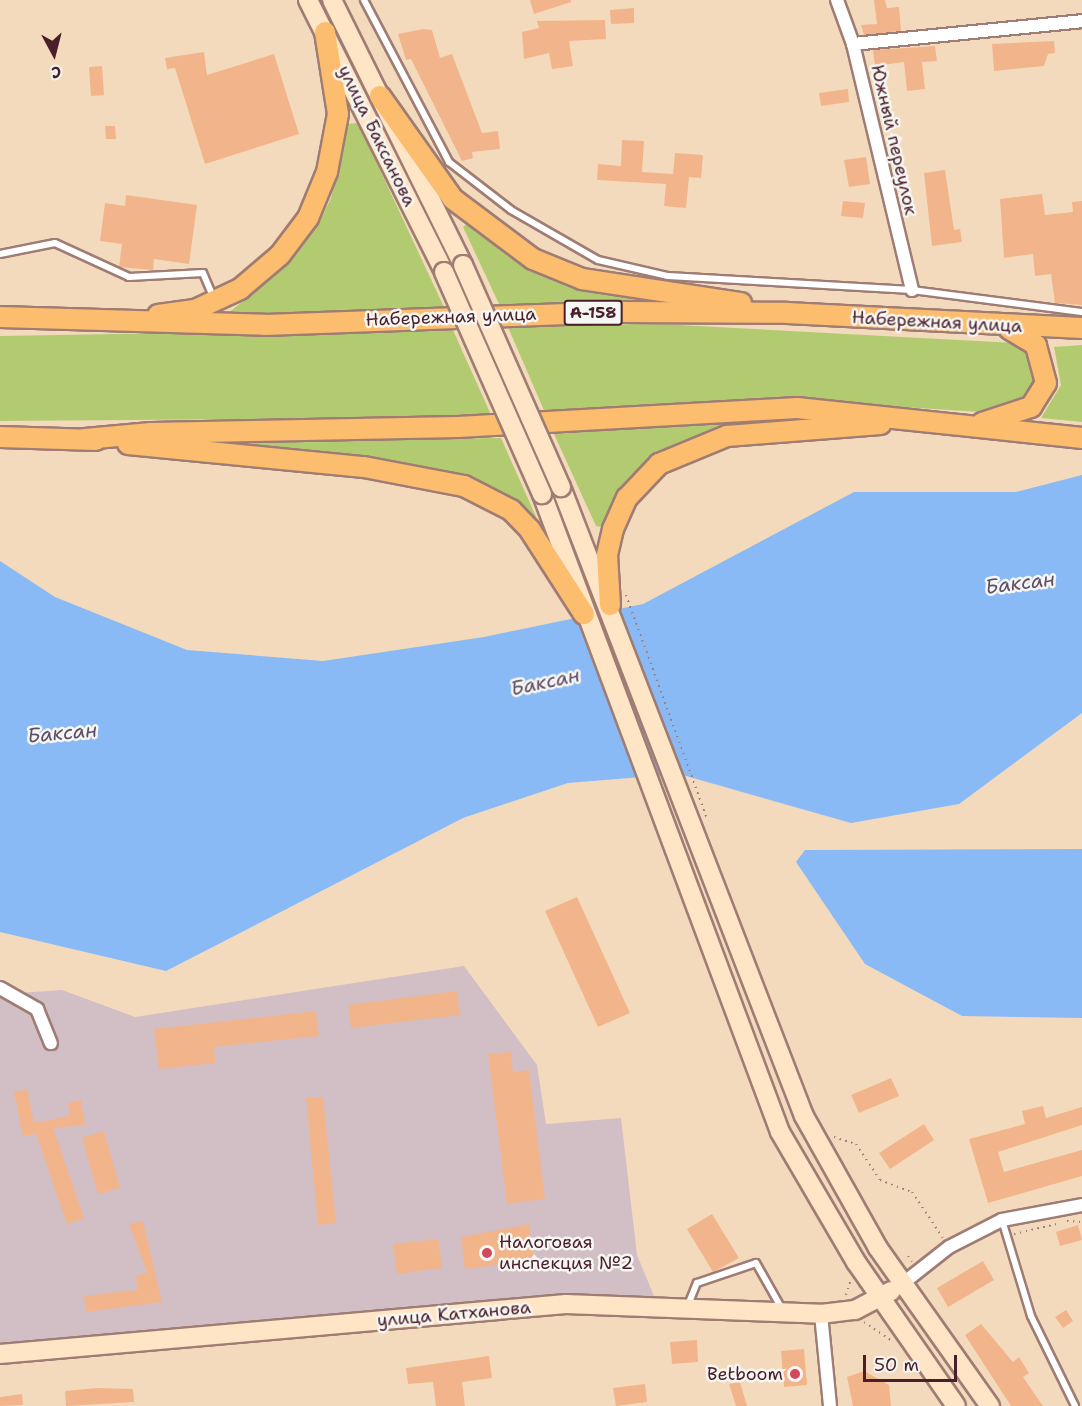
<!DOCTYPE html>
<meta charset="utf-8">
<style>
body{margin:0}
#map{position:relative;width:1082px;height:1406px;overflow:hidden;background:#f4dabd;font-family:"Shantell Sans",sans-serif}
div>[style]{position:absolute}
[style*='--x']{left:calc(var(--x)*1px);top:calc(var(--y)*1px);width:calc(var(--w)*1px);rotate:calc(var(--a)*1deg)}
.industrial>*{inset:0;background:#d2bec5}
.green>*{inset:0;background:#b3cb70}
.water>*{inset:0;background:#8abaf5}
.building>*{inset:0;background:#f2b58b}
.path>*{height:2px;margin-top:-1px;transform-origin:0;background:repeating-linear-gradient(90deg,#9f7c74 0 1.5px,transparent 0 6px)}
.roads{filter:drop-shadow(2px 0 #9f7c74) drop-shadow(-2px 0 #9f7c74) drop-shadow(0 2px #9f7c74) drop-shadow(0 -2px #9f7c74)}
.lane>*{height:6px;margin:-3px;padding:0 3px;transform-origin:3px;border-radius:3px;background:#fff}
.street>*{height:12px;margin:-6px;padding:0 6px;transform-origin:6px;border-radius:6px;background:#fff}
.secondary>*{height:18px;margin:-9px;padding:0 9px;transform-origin:9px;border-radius:9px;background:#fee5c5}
.primary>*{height:20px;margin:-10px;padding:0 10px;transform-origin:10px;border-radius:10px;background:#fcbd6f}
.bridges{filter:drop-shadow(2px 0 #9f7c74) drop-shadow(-2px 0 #9f7c74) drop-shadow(0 2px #9f7c74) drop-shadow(0 -2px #9f7c74)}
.secondary-bridge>*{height:18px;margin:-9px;padding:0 9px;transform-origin:9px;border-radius:9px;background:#fee5c5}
.dots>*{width:16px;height:16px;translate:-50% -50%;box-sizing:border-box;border:3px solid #f6f6f2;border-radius:50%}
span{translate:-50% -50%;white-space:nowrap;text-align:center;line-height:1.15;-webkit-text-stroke:5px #f6f6f2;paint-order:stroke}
.shield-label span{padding:2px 4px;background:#f6f6f2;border:2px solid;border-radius:4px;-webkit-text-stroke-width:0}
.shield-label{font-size:16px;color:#4a1f2b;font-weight:700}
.street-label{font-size:18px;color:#4a1f2b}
.poi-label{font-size:18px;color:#4a1f2b}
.left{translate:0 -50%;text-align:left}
.right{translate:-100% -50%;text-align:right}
.water-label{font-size:20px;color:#5d4e68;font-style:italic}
.north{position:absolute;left:24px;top:24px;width:60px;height:60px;-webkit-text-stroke:4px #f6f6f2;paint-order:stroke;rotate:173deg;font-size:16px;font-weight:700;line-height:24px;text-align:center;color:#4a1f2b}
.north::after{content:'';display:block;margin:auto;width:21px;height:27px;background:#4a1f2b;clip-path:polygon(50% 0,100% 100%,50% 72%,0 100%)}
.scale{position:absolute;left:863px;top:1355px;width:94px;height:27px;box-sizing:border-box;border:3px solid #4a1f2b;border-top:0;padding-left:8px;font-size:18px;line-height:21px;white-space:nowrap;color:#4a1f2b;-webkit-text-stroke:4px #f6f6f2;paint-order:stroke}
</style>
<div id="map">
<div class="industrial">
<div style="clip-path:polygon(464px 966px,537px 1065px,546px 1124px,621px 1118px,637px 1255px,659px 1308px,566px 1304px,0 1354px,0 988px,18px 993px,62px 990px,135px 1017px)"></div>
</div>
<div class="green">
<div style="clip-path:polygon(358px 123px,444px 307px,223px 317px,274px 277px,318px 225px,331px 198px,347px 124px)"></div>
<div style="clip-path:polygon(468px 223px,543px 276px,602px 293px,685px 302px,500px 306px,463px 227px)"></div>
<div style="clip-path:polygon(660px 324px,1015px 343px,1032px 352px,1040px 369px,1028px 403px,996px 413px,778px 399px,546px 415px,507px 325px)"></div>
<div style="clip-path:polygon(452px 328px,492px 417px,0 421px,0 336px)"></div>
<div style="clip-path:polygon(1082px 345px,1082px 422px,1041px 418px,1061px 385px,1054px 347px)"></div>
<div style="clip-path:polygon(807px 417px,696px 437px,671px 448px,650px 463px,606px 528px,596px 526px,554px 434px)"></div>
<div style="clip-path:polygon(501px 438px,538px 521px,534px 524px,494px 490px,464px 479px,204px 442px)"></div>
</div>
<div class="water">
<div style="clip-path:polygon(1082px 475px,1082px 713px,959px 804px,851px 823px,679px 774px,568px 783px,463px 818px,166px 971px,0 932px,0 561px,55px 597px,187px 650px,323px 661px,484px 637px,643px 604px,854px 492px,1016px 492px)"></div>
<div style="clip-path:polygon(1082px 849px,1082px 1018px,962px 1016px,865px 964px,796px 862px,805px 850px)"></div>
</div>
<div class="building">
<div style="clip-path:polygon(530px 0,571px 0,571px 2px,534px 14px)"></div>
<div style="clip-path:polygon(874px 0,885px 0,887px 8px,899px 7px,901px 31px,864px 35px,861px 25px,877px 24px)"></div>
<div style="clip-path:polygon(634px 8px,634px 23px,611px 24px,610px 10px)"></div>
<div style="clip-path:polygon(605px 20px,606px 39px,569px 41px,573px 66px,552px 69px,549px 53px,524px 59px,522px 32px,539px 28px,537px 21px)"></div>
<div style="clip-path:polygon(423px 29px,432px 30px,440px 58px,452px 54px,482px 133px,498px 131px,500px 149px,472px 152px,473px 158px,462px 161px,411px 59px,406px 60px,398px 34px)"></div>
<div style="clip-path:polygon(1054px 41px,1055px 53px,1048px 54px,1044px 66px,994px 71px,992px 44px)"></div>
<div style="clip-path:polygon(935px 46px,937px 61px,922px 62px,925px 89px,907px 91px,904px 62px,875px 66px,873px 50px)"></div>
<div style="clip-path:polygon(204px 52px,207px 75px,274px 54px,299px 134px,205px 164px,175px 68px,167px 69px,165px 58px)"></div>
<div style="clip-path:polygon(102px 66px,104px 95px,91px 96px,89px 67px)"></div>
<div style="clip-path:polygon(848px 89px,849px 102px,821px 106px,819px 93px)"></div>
<div style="clip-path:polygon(105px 126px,115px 126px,116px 139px,106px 139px)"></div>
<div style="clip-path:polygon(622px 140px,644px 141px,642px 172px,673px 174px,675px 153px,703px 155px,701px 178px,689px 177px,686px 208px,664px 206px,666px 184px,597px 180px,598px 164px,621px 166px)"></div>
<div style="clip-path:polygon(866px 157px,870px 184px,849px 187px,844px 160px)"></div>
<div style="clip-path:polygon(945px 170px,954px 230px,960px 229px,962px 242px,932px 246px,924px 173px)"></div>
<div style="clip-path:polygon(1042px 194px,1045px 215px,1073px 212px,1072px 202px,1082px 201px,1082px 305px,1055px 303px,1051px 274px,1035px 276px,1033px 254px,1004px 258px,1000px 199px)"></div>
<div style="clip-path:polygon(126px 195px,197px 205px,189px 264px,154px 259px,153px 270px,119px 267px,122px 244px,100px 241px,105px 203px,125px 206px)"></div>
<div style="clip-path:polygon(843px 201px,865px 203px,863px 218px,841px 216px)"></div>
<div style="clip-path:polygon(577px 897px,630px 1013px,598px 1027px,545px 911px)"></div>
<div style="clip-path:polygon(457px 991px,460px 1015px,351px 1028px,348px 1005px)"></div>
<div style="clip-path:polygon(316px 1011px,319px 1036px,214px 1047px,215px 1063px,159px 1069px,154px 1029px)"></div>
<div style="clip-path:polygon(511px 1052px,513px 1072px,529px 1070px,545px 1199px,507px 1204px,488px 1054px)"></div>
<div style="clip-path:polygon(891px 1078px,899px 1096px,859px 1113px,851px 1095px)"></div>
<div style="clip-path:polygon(27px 1089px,34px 1123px,70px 1116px,68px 1103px,81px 1100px,85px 1125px,53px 1128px,84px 1218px,67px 1224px,36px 1134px,23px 1136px,14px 1092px)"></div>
<div style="clip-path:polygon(323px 1097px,336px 1223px,318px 1225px,306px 1098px)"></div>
<div style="clip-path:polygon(1043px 1106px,1046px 1118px,1082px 1107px,1082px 1125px,998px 1152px,1004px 1172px,1082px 1150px,1082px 1176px,988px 1203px,969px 1139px,1025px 1124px,1022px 1111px)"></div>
<div style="clip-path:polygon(924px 1124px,934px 1140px,890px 1169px,879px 1153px)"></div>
<div style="clip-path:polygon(104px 1131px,120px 1188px,98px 1194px,82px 1138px)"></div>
<div style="clip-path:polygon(712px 1214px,739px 1258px,713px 1272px,687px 1229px)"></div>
<div style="clip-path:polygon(143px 1221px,162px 1302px,86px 1312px,84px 1296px,138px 1290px,135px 1277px,147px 1272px,129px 1224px)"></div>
<div style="clip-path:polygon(529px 1224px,534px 1261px,465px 1269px,461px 1237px)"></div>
<div style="clip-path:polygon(1078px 1225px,1082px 1240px,1060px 1246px,1056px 1232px)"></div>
<div style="clip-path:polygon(438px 1239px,442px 1268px,397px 1274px,393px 1244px)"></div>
<div style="clip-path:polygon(983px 1261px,994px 1280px,948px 1307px,937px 1288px)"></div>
<div style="clip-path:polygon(1066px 1310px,1073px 1321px,1063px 1328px,1055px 1317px)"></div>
<div style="clip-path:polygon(981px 1324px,1013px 1362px,1019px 1357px,1029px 1373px,1023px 1377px,1043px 1406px,1011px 1406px,965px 1335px)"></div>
<div style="clip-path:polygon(697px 1340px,698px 1362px,672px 1364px,670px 1342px)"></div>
<div style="clip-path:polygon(804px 1349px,807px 1385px,784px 1387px,781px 1351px)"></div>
<div style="clip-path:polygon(489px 1356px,492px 1378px,462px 1382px,465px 1406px,436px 1406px,433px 1382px,408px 1384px,406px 1368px)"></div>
<div style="clip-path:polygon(864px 1371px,889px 1385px,891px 1406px,853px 1406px,847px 1377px)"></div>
<div style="clip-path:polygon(740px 1382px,747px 1406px,736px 1406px,729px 1384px)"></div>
<div style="clip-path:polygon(645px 1384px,647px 1402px,616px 1406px,613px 1388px)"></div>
<div style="clip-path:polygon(97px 1388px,133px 1389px,134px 1402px,66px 1406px,65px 1391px)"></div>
<div style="clip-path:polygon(22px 1394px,23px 1405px,0 1406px,0 1397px)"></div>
</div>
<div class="path">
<div style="--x:626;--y:595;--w:240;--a:70.1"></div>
<div style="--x:834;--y:1137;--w:23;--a:18"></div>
<div style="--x:856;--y:1144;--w:43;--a:56.3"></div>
<div style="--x:880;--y:1180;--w:34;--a:21"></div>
<div style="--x:912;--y:1192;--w:55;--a:56"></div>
<div style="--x:1067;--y:1221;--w:15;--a:4"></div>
<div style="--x:1014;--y:1234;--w:48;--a:-13.2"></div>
<div style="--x:908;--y:1256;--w:7;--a:56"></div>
<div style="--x:846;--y:1295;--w:17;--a:-73"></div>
<div style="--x:864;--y:1322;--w:32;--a:34"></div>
</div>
<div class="roads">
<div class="lane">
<div style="--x:364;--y:0;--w:183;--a:62.3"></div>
<div style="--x:449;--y:162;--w:78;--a:37.7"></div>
<div style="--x:511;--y:210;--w:100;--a:29.9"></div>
<div style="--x:598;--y:260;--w:72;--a:12.9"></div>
<div style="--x:668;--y:276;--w:244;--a:3.3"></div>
<div style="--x:912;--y:290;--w:171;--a:7.4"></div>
<div style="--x:0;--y:254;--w:56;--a:-11.3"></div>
<div style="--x:55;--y:243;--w:81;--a:24.7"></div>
<div style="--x:129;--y:277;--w:74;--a:-3.1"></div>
<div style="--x:203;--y:273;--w:26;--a:67"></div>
<div style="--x:1002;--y:1220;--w:100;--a:73.2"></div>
<div style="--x:1031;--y:1316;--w:100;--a:63.9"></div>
<div style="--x:688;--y:1305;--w:24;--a:-68"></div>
<div style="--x:697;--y:1283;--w:62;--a:-18.7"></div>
<div style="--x:756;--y:1263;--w:53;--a:60.5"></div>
</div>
<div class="street">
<div style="--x:837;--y:0;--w:47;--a:70"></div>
<div style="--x:853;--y:44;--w:253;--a:76.5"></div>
<div style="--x:853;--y:44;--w:230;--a:-5.7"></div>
<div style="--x:0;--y:988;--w:43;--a:29.6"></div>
<div style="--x:37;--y:1009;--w:37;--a:68"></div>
<div style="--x:902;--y:1284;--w:60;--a:-38.2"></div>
<div style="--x:949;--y:1247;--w:59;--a:-27"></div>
<div style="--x:1002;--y:1220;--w:81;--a:-10.6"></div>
<div style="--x:821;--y:1314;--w:92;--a:84.4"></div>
</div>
<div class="secondary">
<div style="--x:308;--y:0;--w:304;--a:63.4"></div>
<div style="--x:332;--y:0;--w:296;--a:63.7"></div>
<div style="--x:561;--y:487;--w:674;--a:68.88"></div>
<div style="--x:804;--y:1116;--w:151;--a:60.7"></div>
<div style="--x:878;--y:1248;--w:194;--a:54.7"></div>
<div style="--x:542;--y:494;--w:681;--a:69.54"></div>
<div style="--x:780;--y:1132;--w:151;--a:59.7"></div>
<div style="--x:856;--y:1262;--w:175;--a:55.2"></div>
<div style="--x:0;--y:1354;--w:568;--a:-5.05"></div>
<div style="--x:566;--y:1304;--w:255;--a:2.2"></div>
<div style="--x:821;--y:1314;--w:34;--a:-7"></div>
<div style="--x:855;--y:1310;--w:41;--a:-27.8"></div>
</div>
<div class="primary">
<div style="--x:380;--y:96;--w:126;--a:54.7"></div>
<div style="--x:453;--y:199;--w:100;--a:36.9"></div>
<div style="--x:533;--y:259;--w:53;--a:22.2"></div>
<div style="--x:582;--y:279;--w:161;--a:8.6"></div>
<div style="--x:158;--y:315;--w:37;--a:-8"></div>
<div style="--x:195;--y:310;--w:50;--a:-25"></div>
<div style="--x:240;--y:289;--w:52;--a:-40.4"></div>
<div style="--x:280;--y:255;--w:46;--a:-52.9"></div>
<div style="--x:308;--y:218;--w:50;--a:-67.6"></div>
<div style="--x:327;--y:172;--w:59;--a:-79.3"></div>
<div style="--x:338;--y:114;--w:83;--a:-99"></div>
<div style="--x:0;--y:317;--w:265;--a:1.7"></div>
<div style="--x:265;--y:325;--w:357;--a:-2.1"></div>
<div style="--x:622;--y:312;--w:165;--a:0.3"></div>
<div style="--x:787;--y:313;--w:295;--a:2.9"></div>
<div style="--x:982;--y:423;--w:52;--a:-18.1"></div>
<div style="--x:1031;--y:407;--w:28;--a:-58"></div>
<div style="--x:1046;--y:383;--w:39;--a:-105"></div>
<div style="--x:1036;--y:345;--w:31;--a:-149"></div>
<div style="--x:0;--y:437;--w:96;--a:1.8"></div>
<div style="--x:85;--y:439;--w:66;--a:-5.2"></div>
<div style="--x:151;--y:433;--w:307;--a:-1.1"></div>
<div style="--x:458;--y:427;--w:340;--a:-3.2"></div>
<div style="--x:797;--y:408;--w:287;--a:6"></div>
<div style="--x:128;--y:444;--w:237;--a:5.6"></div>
<div style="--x:364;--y:467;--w:102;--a:10.8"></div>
<div style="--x:464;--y:486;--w:53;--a:27.1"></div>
<div style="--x:511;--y:510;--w:28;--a:46"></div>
<div style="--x:530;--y:530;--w:100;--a:57.3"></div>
<div style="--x:610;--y:605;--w:50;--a:-93.4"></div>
<div style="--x:607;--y:555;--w:27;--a:-77"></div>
<div style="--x:613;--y:529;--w:34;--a:-66"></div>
<div style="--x:627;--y:498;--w:47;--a:-46.7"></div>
<div style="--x:659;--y:464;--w:74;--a:-22.4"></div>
<div style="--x:727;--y:436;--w:154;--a:-4.5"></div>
</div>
</div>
<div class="bridges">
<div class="secondary-bridge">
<div style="--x:463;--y:265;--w:243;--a:66.2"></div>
<div style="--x:444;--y:272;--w:243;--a:66.2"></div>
</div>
</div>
<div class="dots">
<div style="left:487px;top:1253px;background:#d1495b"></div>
<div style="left:795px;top:1374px;background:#d1495b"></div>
</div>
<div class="shield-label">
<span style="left:593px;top:313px">А-158</span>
</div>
<div class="street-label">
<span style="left:377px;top:136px;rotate:64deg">улица Баксанова</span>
<span style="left:894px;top:140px;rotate:77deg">Южный переулок</span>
<span style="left:451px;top:317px;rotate:-2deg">Набережная улица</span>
<span style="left:937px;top:322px;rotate:3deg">Набережная улица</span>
<span style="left:454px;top:1314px;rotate:-5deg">улица Катханова</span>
</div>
<div class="poi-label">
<span class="left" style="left:499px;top:1253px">Налоговая<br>инспекция №2</span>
<span class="right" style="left:783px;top:1374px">Betboom</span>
</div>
<div class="water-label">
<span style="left:1020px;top:583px;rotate:-7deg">Баксан</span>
<span style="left:545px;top:682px;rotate:-12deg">Баксан</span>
<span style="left:62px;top:733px;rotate:-5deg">Баксан</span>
</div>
<div class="north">С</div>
<div class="scale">50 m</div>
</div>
